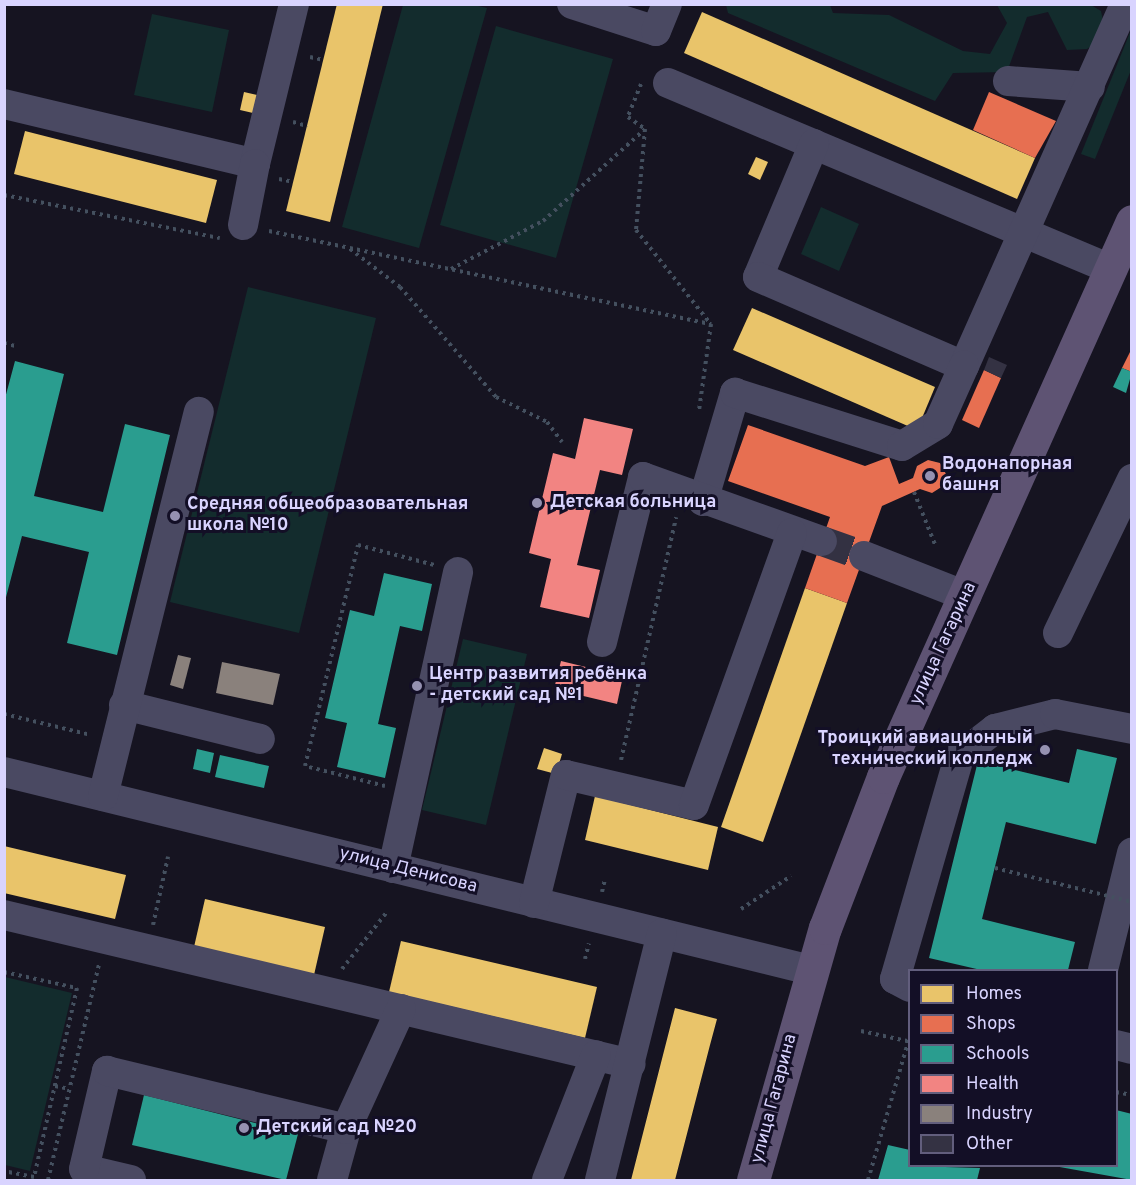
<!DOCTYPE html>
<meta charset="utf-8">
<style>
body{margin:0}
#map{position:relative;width:1136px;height:1185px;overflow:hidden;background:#161421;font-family:Overpass,sans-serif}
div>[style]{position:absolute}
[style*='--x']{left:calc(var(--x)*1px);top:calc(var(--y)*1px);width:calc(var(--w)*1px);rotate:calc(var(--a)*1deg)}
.green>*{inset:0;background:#132c2d}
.homes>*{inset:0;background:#e9c46a}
.shops>*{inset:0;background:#e76f51}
.schools>*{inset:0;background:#2a9d8f}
.health>*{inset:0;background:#f28482}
.industry>*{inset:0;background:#8a817c}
.building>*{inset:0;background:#343243}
.minor-tunnel>*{height:30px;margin-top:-15px;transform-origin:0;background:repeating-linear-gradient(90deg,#333142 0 30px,transparent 0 45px)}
.path>*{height:4px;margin-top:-2px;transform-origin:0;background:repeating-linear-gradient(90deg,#44505f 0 3px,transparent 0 7.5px)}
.minor>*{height:30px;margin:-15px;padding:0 15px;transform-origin:15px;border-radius:15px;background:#4a4962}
.major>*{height:33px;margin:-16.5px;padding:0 16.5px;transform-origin:16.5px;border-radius:16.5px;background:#5e5373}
.path-bridge>*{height:4px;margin-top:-2px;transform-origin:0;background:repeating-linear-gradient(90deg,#44505f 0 3px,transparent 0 7.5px)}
.dots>*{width:16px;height:16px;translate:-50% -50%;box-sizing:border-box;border:3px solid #130f26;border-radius:50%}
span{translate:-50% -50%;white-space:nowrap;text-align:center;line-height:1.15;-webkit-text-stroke:6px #130f26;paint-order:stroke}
.poi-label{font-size:18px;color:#d9d4ff;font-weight:700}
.left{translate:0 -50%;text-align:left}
.right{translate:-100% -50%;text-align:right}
.street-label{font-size:18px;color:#d9d4ff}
.frame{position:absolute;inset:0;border:6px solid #d9d4ff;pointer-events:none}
.legend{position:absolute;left:908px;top:969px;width:210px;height:198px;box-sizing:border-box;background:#130f26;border:2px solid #625e7d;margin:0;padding:8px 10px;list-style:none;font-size:18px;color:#d9d4ff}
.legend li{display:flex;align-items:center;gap:12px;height:30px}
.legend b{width:30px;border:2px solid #625e7d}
</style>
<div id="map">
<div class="green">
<div style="clip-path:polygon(474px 5px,487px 8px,419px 248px,342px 227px,403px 5px)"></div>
<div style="clip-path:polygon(726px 5px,830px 5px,833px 13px,889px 15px,963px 51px,990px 54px,1007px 23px,997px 5px,1091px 5px,1101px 11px,1106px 35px,1087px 49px,1067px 50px,1048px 12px,1027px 17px,1007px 72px,953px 73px,935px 101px,728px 13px)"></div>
<div style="clip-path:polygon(152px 14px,229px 30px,212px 112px,134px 95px)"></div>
<div style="clip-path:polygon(496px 26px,613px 59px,556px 258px,440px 225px)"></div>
<div style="clip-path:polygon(1131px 30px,1131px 70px,1095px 159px,1081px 154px)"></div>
<div style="clip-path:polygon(821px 207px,859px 224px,839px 271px,801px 254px)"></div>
<div style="clip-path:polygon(248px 287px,376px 318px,299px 633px,170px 602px)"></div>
<div style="clip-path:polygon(463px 639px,527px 654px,486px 825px,422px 810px)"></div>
<div style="clip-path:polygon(5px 977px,72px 993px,30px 1171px,5px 1165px)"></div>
</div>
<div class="homes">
<div style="clip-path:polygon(337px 4px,383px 4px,330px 222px,286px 211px)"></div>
<div style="clip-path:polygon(702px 12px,1035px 158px,1017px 199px,684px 53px)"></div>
<div style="clip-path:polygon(244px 92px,257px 95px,253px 113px,240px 110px)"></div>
<div style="clip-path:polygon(25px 131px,217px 180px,206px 223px,14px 174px)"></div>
<div style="clip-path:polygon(756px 157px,768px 162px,760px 180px,748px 174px)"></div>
<div style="clip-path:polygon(752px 308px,935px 387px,917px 430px,733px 350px)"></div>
<div style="clip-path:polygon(805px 588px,847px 603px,763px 842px,721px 827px)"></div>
<div style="clip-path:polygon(544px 748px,562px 754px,556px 774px,537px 769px)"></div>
<div style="clip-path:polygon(595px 796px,718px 827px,708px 870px,585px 840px)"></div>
<div style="clip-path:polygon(4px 846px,126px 875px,115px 919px,4px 893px)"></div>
<div style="clip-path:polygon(205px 899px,325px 927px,314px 975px,194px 947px)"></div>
<div style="clip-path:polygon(401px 941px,597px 987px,585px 1038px,389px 992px)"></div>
<div style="clip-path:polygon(675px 1008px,717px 1019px,710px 1045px,675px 1180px,631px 1180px)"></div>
</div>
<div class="shops">
<div style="clip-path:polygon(989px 92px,1056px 121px,1035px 158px,973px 130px)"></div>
<div style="clip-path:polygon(1132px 348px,1132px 372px,1122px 368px)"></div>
<div style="clip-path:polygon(984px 370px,1001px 378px,979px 428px,962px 420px)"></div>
<div style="clip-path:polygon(748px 425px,865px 466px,889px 457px,899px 484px,913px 478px,917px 466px,928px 460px,940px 463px,946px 474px,943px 486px,932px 493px,920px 489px,882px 506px,847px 603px,805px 588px,830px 517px,728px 481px)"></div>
</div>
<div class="schools">
<div style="clip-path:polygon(15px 361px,64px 374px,34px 496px,103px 512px,125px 424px,170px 435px,117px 655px,67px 643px,89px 552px,22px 536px,4px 605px,4px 402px)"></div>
<div style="clip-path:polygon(1122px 368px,1132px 372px,1126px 393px,1113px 387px)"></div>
<div style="clip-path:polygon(384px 573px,432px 584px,422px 631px,400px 626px,378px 724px,396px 728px,385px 778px,337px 767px,347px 723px,325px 718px,350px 610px,374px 616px)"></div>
<div style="clip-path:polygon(197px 749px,214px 753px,210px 773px,193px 769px)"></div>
<div style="clip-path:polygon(1077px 749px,1117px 758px,1096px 844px,1006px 822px,982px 919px,1075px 942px,1068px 970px,981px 970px,929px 958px,978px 761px,1069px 783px)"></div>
<div style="clip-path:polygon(220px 755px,269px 766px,264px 788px,215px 777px)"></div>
<div style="clip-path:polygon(144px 1095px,298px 1134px,286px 1180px,132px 1145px)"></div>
<div style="clip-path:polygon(1116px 1110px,1132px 1114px,1132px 1180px,1054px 1166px,1116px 1166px)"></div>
<div style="clip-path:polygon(888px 1145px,910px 1150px,910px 1166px,980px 1168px,977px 1180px,878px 1180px)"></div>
</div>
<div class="health">
<div style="clip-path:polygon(584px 418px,633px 429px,622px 475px,600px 470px,577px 565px,600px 570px,589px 618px,540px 607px,551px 559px,529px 553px,553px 453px,575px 459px)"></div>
<div style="clip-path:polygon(561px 661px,623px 676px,617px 704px,554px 689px)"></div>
</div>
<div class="industry">
<div style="clip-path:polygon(178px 655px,191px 658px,183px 689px,170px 685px)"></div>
<div style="clip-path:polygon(222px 662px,280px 674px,273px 705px,216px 693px)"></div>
</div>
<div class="building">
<div style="clip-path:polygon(989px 357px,1007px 365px,1001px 378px,984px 370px)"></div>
</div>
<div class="minor-tunnel">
<div style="--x:822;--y:541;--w:45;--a:19.7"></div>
</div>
<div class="path">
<div style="--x:310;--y:57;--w:13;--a:13"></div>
<div style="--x:641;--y:84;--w:35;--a:112"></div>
<div style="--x:628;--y:117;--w:21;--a:35"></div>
<div style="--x:645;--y:129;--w:101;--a:95.1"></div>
<div style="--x:636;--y:230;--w:119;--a:51.5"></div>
<div style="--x:293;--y:122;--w:15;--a:16"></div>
<div style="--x:279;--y:179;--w:14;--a:12"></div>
<div style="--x:4;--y:195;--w:220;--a:11.3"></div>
<div style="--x:269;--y:231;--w:452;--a:11.9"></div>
<div style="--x:711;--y:324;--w:87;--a:97.9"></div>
<div style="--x:350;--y:249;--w:63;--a:37.2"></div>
<div style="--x:400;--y:287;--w:146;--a:48.9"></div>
<div style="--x:496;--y:397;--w:57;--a:26.1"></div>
<div style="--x:547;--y:422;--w:25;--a:53"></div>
<div style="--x:451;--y:269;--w:104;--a:-27.6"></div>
<div style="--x:543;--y:221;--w:137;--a:-42"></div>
<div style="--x:4;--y:343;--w:11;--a:15"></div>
<div style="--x:914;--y:492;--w:59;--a:68.2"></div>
<div style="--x:4;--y:714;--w:89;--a:13.6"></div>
<div style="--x:621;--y:760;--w:249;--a:-77.2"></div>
<div style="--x:385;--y:786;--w:82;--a:-166"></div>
<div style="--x:305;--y:766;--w:227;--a:-76.5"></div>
<div style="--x:358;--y:545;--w:79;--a:14.7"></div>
<div style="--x:602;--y:892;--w:13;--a:-77"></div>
<div style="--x:741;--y:909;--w:60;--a:-33.4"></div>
<div style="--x:153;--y:925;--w:70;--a:-77.6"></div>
<div style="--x:585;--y:959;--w:16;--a:-76"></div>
<div style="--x:342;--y:969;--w:71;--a:-51.8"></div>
<div style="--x:4;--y:972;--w:75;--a:12.4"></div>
<div style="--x:77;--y:988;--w:194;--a:102.8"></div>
<div style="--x:34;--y:1177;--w:31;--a:-169"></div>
<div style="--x:861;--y:1031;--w:47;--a:12.3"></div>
<div style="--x:55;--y:1086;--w:14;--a:12"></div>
<div style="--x:1116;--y:1092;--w:16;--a:11"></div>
<div style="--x:48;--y:1180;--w:221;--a:-76.7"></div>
<div style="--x:868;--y:1180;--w:151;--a:-73.8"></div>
</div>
<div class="minor">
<div style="--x:572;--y:4;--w:88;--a:17.8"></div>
<div style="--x:656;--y:31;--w:29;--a:-68"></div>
<div style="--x:1008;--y:81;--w:82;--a:4.2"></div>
<div style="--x:668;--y:83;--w:480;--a:22.8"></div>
<div style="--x:4;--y:104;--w:258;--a:13.4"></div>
<div style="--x:255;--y:164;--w:165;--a:-76.3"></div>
<div style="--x:814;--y:144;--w:144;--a:112.8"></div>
<div style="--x:758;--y:277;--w:224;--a:23.4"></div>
<div style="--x:964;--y:366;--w:396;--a:-66"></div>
<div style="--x:243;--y:225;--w:62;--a:-78.9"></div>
<div style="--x:703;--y:501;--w:113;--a:-73.5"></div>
<div style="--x:735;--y:393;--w:175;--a:17.6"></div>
<div style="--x:902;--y:446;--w:42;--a:-31.4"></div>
<div style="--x:938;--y:424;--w:64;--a:-65.9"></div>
<div style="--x:864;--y:556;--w:110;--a:21.4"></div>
<div style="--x:1058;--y:633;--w:171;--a:-64.3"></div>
<div style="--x:602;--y:642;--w:170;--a:-76"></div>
<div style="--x:643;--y:477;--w:190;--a:19.7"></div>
<div style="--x:124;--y:705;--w:140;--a:14"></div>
<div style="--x:4;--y:772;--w:831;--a:13.79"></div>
<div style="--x:103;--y:796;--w:396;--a:-76"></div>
<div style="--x:393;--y:868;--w:303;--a:-77.6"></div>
<div style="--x:534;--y:903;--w:132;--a:-76"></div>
<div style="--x:566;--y:775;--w:131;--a:13.2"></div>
<div style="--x:694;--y:805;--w:289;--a:-70.2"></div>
<div style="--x:4;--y:915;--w:644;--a:13.37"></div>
<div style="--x:1103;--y:970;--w:121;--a:-76.1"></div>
<div style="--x:910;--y:987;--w:17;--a:-152"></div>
<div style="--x:895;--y:979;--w:231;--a:-73.9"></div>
<div style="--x:959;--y:757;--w:46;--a:-37.9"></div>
<div style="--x:995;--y:729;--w:62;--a:-14"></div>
<div style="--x:1055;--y:714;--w:78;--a:11"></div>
<div style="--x:1116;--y:1045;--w:16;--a:14"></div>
<div style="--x:131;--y:1180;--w:48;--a:-166.8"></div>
<div style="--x:84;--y:1169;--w:101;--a:-76.8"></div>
<div style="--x:107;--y:1071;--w:246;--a:13.6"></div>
<div style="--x:332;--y:1180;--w:53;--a:-74.6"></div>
<div style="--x:346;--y:1129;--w:132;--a:-65.4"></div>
<div style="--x:547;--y:1180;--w:134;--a:-68.6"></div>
<div style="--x:600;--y:1180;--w:254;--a:-75.9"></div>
</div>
<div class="major">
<div style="--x:753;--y:1180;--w:262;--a:-74.1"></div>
<div style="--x:825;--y:928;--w:162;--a:-69"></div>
<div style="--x:883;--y:777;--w:609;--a:-65.88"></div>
</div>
<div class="path-bridge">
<div style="--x:995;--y:868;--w:141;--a:13.9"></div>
</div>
<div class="dots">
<div style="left:930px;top:476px;background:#9591b1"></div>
<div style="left:537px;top:503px;background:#9591b1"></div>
<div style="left:175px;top:516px;background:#9591b1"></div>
<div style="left:417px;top:686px;background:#9591b1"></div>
<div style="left:1045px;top:750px;background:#9591b1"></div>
<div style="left:244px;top:1128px;background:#9591b1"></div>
</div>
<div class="poi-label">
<span class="left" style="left:942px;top:476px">Водонапорная<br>башня</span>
<span class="left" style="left:550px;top:503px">Детская больница</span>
<span class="left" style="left:187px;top:516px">Средняя общеобразовательная<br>школа №10</span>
<span class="left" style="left:429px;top:686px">Центр развития ребёнка<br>- детский сад №1</span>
<span class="right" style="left:1033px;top:750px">Троицкий авиационный<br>технический колледж</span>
<span class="left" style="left:256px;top:1128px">Детский сад №20</span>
</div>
<div class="street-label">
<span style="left:944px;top:644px;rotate:-65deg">улица Гагарина</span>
<span style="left:408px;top:871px;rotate:14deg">улица Денисова</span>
<span style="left:775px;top:1099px;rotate:-75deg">улица Гагарина</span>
</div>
<div class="frame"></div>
<ul class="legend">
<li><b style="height:16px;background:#e9c46a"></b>Homes</li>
<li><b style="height:16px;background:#e76f51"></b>Shops</li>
<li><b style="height:16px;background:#2a9d8f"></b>Schools</li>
<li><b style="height:16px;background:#f28482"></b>Health</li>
<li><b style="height:16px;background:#8a817c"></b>Industry</li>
<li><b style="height:16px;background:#343243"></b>Other</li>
</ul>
</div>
